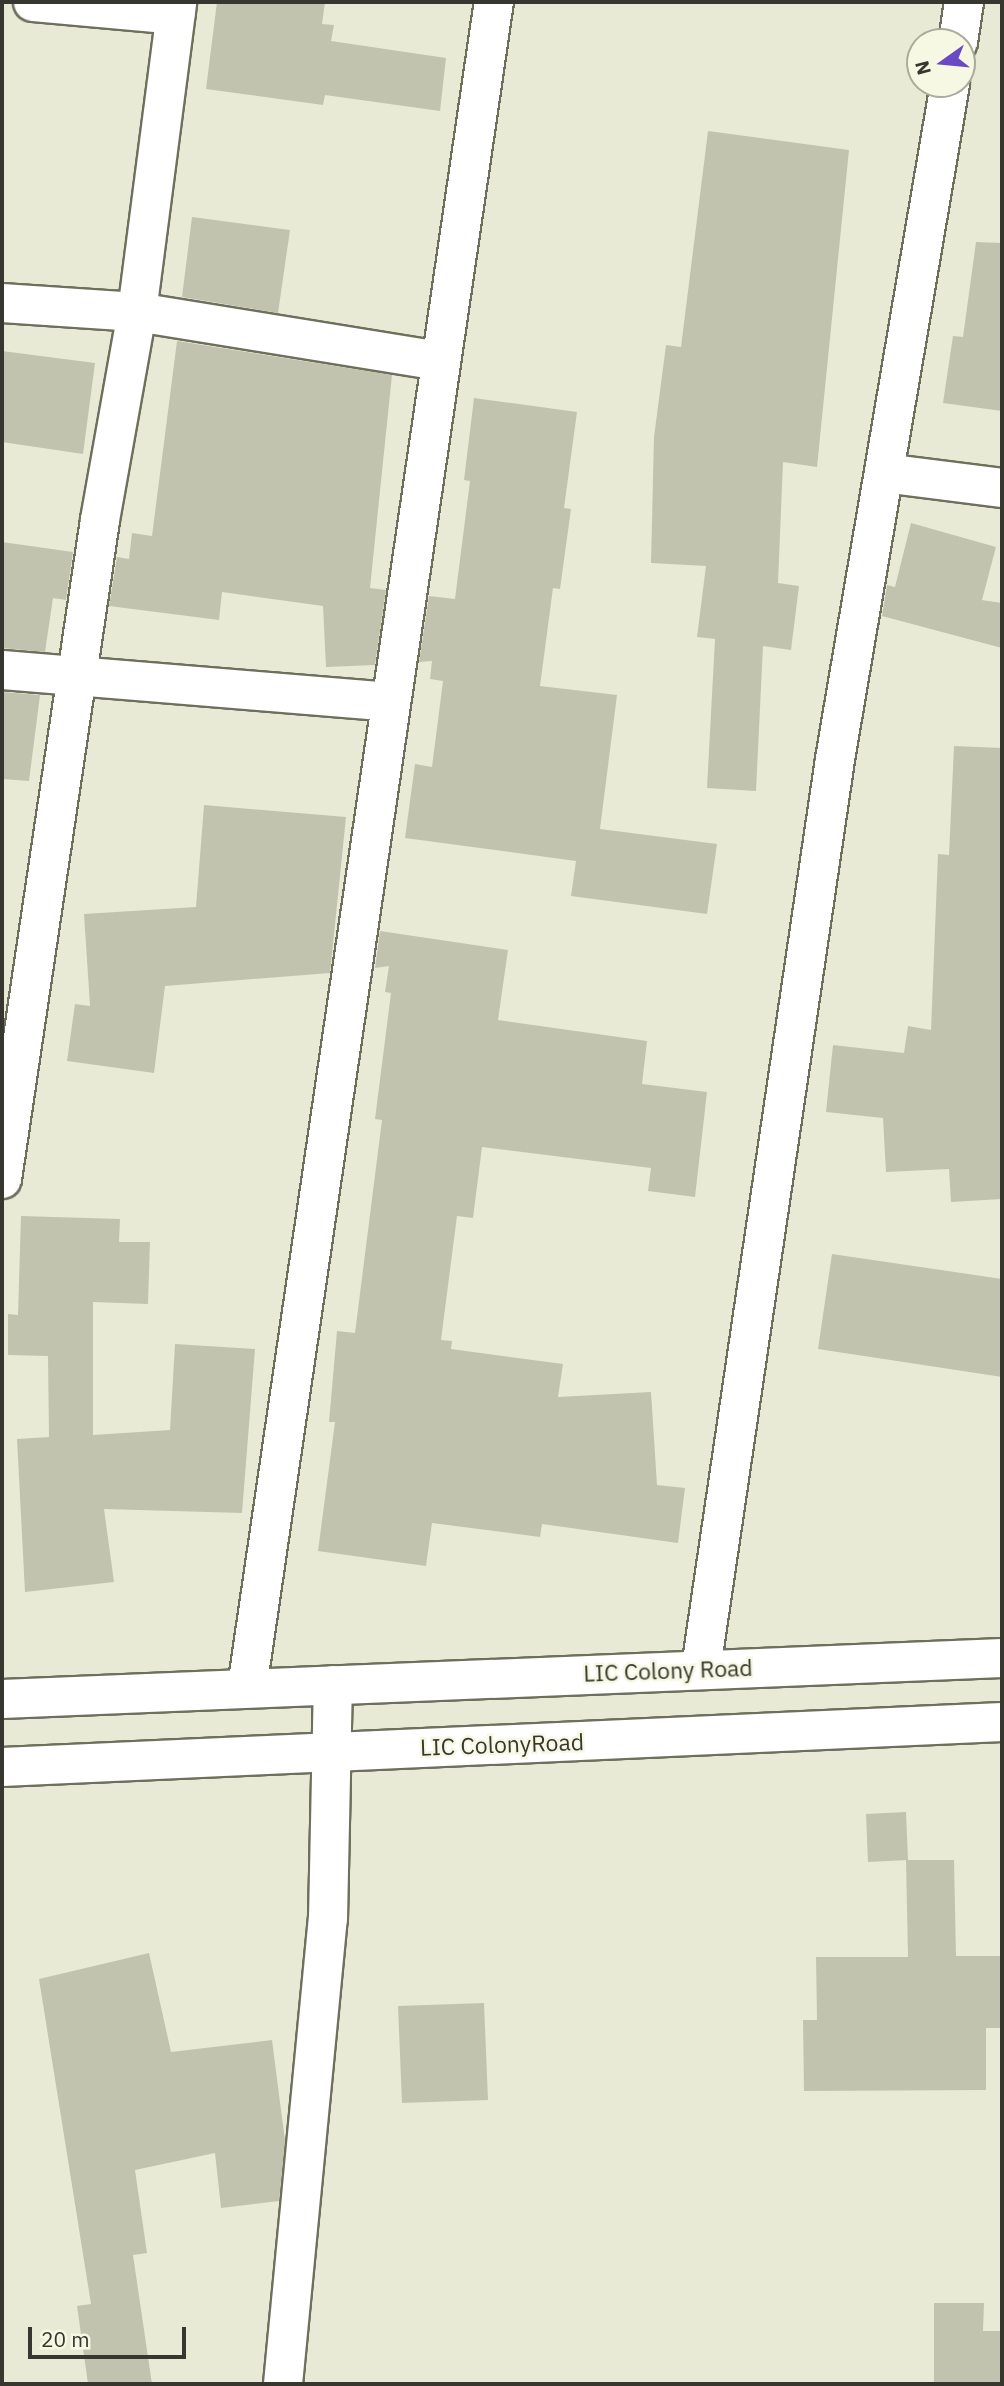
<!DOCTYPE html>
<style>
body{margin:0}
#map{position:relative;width:1004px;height:2386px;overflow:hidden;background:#e9ead6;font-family:"IBM Plex Sans",sans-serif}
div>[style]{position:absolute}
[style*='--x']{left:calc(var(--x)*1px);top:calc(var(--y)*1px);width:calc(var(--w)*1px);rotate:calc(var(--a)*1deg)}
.building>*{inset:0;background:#c2c3af}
.roads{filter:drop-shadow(2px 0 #6e6f5d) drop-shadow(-2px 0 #6e6f5d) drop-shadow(0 2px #6e6f5d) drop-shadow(0 -2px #6e6f5d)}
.street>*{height:38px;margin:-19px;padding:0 19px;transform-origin:19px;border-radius:19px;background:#fff}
.secondary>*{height:38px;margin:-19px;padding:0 19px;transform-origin:19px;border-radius:19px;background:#fff}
span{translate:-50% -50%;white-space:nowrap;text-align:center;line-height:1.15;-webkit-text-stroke:5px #f6f8e3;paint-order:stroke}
.street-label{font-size:23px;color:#37372f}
.frame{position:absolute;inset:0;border:4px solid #37372f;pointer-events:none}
.north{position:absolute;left:906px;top:28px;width:70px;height:70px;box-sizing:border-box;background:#f6f8e3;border:2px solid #aaab9b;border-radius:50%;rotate:255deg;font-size:19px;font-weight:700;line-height:28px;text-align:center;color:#37372f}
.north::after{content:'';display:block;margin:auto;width:24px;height:32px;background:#6a4ac3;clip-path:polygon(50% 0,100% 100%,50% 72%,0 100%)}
.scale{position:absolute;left:28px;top:2327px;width:158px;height:32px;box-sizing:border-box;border:4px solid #37372f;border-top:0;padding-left:9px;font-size:21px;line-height:24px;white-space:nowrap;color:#37372f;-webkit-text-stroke:5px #f6f8e3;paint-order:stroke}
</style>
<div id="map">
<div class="building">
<div style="clip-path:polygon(217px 2px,325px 2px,322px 24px,334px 25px,331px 41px,446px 58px,440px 111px,325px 95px,323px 105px,206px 89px)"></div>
<div style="clip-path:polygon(708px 131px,849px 150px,817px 467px,783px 462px,778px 583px,799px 586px,791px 650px,763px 646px,756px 791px,707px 788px,715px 639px,697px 637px,706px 566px,651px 563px,654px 437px,666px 345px,681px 347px)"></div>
<div style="clip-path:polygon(192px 217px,290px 230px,278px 313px,182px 297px)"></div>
<div style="clip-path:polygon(976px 242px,1002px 243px,1002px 411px,943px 403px,953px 336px,963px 337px)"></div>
<div style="clip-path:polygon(177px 341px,392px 375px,370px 588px,386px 590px,375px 665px,326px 667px,323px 606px,222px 592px,219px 620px,109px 606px,117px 557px,129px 559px,132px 533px,152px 536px)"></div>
<div style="clip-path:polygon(2px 351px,95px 363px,83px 454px,2px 442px)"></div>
<div style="clip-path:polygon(474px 398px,577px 412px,564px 508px,571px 509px,560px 589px,553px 588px,540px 686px,617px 695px,600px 829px,717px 844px,707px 914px,571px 896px,576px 861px,405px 838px,415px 764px,432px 767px,443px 681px,430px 679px,432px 661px,419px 662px,429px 596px,455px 599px,470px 481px,464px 480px)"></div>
<div style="clip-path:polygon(911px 523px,996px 547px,982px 600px,1002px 603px,1002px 648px,882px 616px,887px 585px,895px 587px)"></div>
<div style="clip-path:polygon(2px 542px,73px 552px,66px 600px,53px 598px,45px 652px,2px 648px)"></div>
<div style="clip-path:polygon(2px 692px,40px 695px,29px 781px,2px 779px)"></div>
<div style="clip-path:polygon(954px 746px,1002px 748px,1002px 1199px,951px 1202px,949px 1169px,886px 1172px,883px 1118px,826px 1112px,833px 1045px,904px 1053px,908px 1026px,931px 1030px,938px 854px,949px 855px)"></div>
<div style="clip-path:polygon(204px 805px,346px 817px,330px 973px,165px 986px,154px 1073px,67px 1061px,75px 1004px,90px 1006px,84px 914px,196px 907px)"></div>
<div style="clip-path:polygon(380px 931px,508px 950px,498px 1020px,647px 1041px,642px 1084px,707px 1092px,695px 1197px,648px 1191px,651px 1168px,482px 1147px,473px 1218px,457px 1216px,441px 1340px,452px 1341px,451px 1349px,563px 1364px,558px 1397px,651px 1392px,657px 1485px,685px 1488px,678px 1543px,542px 1524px,540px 1537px,432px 1523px,426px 1566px,318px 1551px,335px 1422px,329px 1422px,337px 1331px,355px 1333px,382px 1120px,375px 1119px,391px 993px,385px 992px,389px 966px,375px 968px)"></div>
<div style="clip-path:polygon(21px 1216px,120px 1219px,119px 1242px,150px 1242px,148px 1304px,93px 1302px,93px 1435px,170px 1430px,175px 1344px,255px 1349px,242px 1513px,104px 1509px,114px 1582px,25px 1592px,17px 1439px,49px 1437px,48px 1356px,8px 1355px,8px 1314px,18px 1315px)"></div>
<div style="clip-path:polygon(832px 1254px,1002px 1279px,1002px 1377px,818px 1349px)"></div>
<div style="clip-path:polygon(906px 1812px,908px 1860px,868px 1862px,866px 1814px)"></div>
<div style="clip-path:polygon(906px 1860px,954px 1860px,956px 1956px,1002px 1956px,1002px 2028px,986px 2028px,986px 2090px,804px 2091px,803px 2020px,817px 2020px,816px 1957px,908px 1957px)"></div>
<div style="clip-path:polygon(149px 1953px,171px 2052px,272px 2040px,285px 2141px,279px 2201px,221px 2208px,215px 2153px,135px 2170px,147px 2253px,133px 2255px,152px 2384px,88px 2384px,77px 2306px,91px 2304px,39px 1979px)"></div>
<div style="clip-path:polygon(484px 2003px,488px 2100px,402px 2103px,398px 2006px)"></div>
<div style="clip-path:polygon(934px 2303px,984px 2303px,983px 2331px,1002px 2331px,1002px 2384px,934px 2384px)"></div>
</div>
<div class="roads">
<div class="street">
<div style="--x:33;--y:2;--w:143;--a:5.2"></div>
<div style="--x:958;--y:42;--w:40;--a:-81.5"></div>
<div style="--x:2;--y:303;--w:135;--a:3.8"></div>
<div style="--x:137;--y:312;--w:308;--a:9.2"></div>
<div style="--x:884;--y:473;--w:119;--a:7.2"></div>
<div style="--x:2;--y:670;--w:389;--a:4.7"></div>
<div style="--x:2;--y:1179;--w:666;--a:-81.54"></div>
<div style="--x:100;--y:520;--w:211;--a:-79.9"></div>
<div style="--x:137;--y:312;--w:313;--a:-82.6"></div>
<div style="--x:701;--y:1668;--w:919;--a:-81.61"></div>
<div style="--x:835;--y:759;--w:685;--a:-80.33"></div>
<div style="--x:247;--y:1688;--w:1704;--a:-81.67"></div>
<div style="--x:283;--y:2384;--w:467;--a:-84.5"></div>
<div style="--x:328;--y:1919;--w:234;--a:-88.8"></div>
</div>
<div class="secondary">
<div style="--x:2;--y:1699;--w:1001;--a:-2.35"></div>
<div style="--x:2;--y:1767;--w:1001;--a:-2.58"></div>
</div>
</div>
<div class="street-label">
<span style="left:668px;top:1670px;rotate:-2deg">LIC Colony Road</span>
<span style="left:502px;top:1744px;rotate:-2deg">LIC ColonyRoad</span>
</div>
<div class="frame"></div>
<div class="north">N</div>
<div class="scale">20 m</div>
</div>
